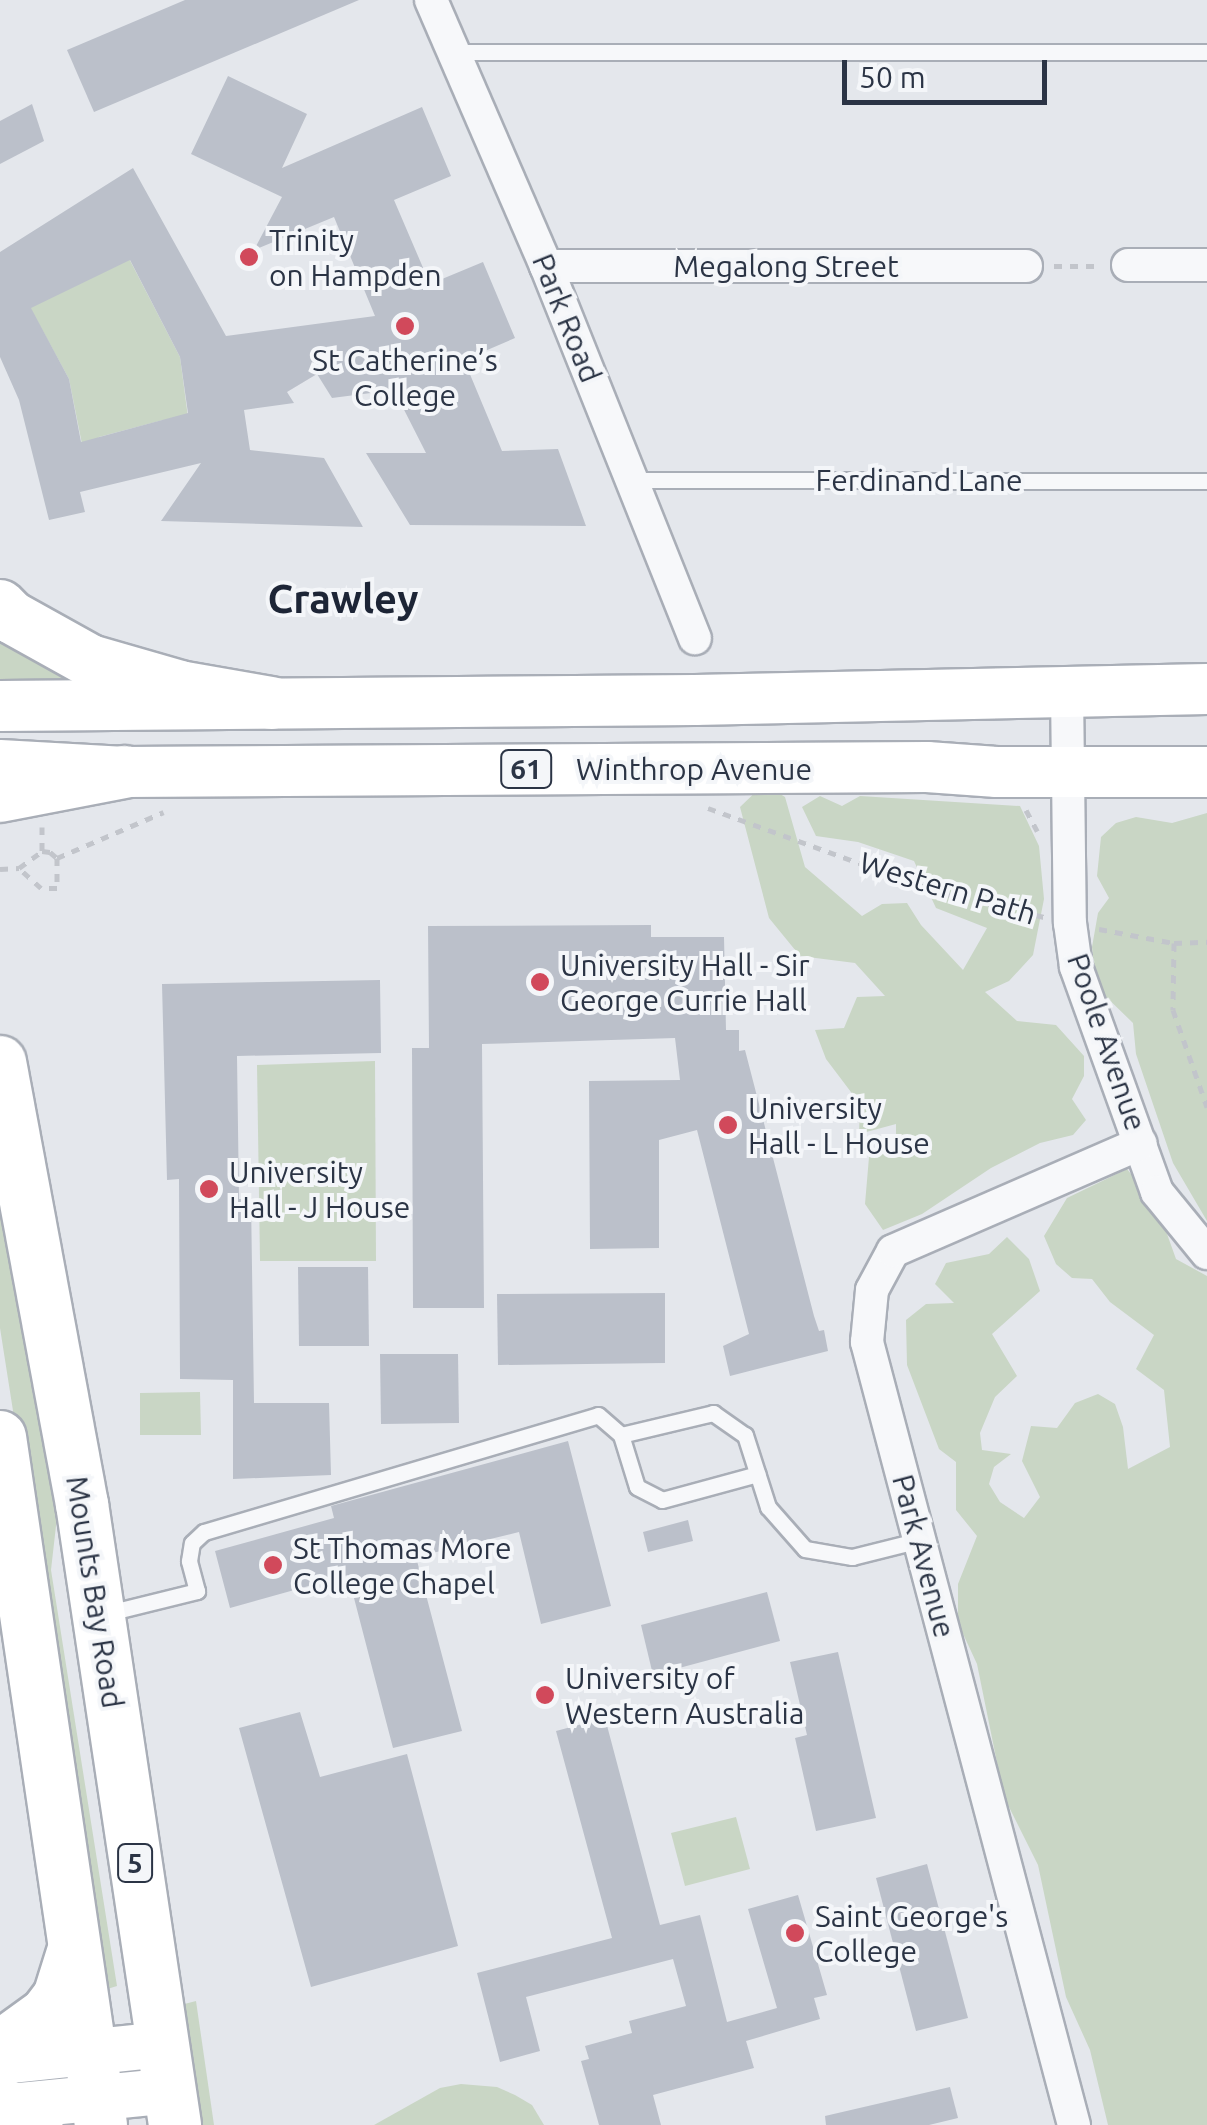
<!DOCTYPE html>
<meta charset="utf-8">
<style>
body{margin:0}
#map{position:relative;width:1207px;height:2125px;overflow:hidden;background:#e4e7ec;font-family:Ubuntu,sans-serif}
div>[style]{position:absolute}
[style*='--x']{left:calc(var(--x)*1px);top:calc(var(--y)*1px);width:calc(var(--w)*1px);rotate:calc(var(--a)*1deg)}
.green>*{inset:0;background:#c9d6c5}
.building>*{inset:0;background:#bbc0ca}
.path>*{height:5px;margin-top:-2.5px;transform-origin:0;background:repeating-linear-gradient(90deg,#c2c5cb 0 8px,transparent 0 16px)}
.roads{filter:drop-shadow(2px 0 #a9aeb7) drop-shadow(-2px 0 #a9aeb7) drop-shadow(0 2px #a9aeb7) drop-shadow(0 -2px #a9aeb7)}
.service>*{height:15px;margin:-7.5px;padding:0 7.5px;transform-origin:7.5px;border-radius:7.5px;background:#f7f8fa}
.minor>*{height:32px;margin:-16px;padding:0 16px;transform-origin:16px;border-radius:16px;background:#f7f8fa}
.secondary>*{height:45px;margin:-22.5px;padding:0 22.5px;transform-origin:22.5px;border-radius:22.5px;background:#fff}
.primary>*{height:50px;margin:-25px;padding:0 25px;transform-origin:25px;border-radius:25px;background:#fff}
.trunk>*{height:52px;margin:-26px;padding:0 26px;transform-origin:26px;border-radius:26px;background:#fff}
.dots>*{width:28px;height:28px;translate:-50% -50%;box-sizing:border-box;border:5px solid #f4f6f9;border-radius:50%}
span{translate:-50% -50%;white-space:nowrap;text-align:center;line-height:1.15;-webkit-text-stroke:8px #f4f6f9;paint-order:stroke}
.shield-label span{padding:2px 8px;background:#f4f6f9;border:2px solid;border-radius:8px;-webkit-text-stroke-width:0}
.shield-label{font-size:28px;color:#2b3445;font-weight:700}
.poi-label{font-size:30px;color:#2b3445}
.left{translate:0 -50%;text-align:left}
.street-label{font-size:30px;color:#2b3445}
.district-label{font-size:40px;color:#1d2536;font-weight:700}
.scale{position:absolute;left:842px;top:60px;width:205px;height:45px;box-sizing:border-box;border:5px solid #2b3445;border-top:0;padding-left:12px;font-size:30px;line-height:35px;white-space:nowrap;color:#2b3445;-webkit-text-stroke:8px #f4f6f9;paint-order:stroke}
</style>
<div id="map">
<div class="green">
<div style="clip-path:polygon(122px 245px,180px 357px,189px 425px,163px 420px,99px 437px,84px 454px,69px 379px,26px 300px)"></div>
<div style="clip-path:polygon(0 629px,148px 689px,0 682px)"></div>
<div style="clip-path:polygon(764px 784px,785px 797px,805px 867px,862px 916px,882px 904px,907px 903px,921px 925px,963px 970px,987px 928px,936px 908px,914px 861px,858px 842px,816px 836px,802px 807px,820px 796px,842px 806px,860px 796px,1020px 806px,1039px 846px,1044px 899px,1033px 955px,1009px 981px,985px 992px,1017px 1021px,1056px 1025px,1084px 1056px,1084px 1076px,1072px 1099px,1086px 1120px,1073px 1135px,1040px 1143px,991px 1168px,922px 1214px,883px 1230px,865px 1204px,869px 1157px,896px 1144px,896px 1124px,859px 1134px,860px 1104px,826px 1059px,815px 1030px,844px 1028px,857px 997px,885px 996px,855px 963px,800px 956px,769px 918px,740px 807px)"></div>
<div style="clip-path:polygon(1207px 813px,1207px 1221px,1173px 1163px,1136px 1054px,1133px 1023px,1096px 987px,1092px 947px,1098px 913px,1109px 898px,1097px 876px,1101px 837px,1116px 823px,1136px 817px,1172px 823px)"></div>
<div style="clip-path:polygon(375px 1061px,376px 1261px,260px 1261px,257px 1065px)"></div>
<div style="clip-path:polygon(0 1145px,62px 1473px,51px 1570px,117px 1986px,104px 1990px,0 1328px)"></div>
<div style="clip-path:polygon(1127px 1169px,1157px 1206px,1176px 1259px,1207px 1276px,1207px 2125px,1108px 2125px,1090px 2050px,1066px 1997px,1038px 1865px,1004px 1797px,977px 1664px,958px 1623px,958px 1584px,977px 1536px,956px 1510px,956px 1462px,939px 1449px,907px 1365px,906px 1320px,926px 1304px,954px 1303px,935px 1284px,946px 1263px,989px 1254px,1007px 1237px,1029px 1259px,1040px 1291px,992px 1334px,1017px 1376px,995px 1397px,980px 1433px,982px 1450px,1011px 1454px,994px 1467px,989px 1484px,1000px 1502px,1024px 1518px,1040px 1497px,1022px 1461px,1031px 1426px,1057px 1428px,1075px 1403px,1098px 1394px,1115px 1404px,1123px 1427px,1128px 1469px,1170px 1447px,1164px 1390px,1136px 1369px,1154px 1335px,1110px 1302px,1092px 1279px,1072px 1278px,1056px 1264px,1044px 1236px,1067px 1198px)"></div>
<div style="clip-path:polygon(200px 1392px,201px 1435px,140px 1435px,140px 1393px)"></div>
<div style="clip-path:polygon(736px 1817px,750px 1869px,685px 1886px,671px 1833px)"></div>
<div style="clip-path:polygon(196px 2001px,214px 2125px,192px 2125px,173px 2007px)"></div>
<div style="clip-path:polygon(461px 2084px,497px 2087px,515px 2095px,532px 2105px,544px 2125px,374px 2125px,440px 2088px)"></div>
</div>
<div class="building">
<div style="clip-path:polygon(185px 0,359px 0,94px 112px,67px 50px)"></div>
<div style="clip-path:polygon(evenodd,228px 76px,307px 114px,282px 168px,422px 107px,451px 176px,394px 200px,430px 284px,483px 262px,515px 338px,464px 360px,502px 451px,558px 449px,586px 526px,410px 525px,366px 453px,426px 453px,394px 390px,332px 398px,317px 374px,287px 392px,294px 403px,244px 410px,250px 450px,324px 458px,363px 527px,161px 521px,201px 463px,80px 492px,85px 512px,49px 520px,19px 400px,0 357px,0 252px,133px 168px,226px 336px,375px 316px,334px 217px,254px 250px,282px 197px,191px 154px,228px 76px,130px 260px,180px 357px,188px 413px,81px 442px,69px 379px,31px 308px,130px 260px)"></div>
<div style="clip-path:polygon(32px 104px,44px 141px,0 164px,0 121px)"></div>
<div style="clip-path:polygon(651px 925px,651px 937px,724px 937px,726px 1030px,739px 1030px,739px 1051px,745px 1050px,814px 1316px,819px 1331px,824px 1330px,828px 1351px,730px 1376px,723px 1346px,749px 1334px,697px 1130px,659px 1140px,659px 1248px,590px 1249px,589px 1081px,680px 1080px,675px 1038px,482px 1044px,484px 1308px,413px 1308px,412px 1048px,429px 1048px,428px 926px)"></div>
<div style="clip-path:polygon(380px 980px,381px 1053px,237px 1056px,239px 1199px,251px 1199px,254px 1403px,329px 1403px,331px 1475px,233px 1479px,233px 1380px,180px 1379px,179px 1179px,167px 1180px,162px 984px)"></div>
<div style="clip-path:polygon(298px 1267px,368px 1267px,369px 1346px,299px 1346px)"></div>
<div style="clip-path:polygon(665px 1293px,665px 1363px,498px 1365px,497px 1294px)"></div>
<div style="clip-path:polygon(380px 1354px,458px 1354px,459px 1423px,381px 1424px)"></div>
<div style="clip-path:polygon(568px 1441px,611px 1606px,541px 1624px,519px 1532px,416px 1557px,462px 1731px,393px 1748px,348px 1575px,230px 1608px,215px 1551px,334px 1518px,331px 1506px)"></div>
<div style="clip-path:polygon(688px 1520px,693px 1541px,648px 1552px,643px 1532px)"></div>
<div style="clip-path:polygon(767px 1592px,780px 1641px,653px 1675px,641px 1625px)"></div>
<div style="clip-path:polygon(838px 1652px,876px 1818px,816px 1831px,795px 1738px,807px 1735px,790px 1662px)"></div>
<div style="clip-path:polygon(300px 1712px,320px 1777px,407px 1754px,458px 1946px,311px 1987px,239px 1728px)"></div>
<div style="clip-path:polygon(605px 1718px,660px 1925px,700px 1915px,727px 2022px,777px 2008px,748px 1909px,798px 1895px,827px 1995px,814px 1998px,820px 2019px,746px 2041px,754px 2068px,653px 2095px,661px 2125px,599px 2125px,581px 2061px,589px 2059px,585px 2046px,632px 2033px,629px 2021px,686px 2006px,673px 1959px,526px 1997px,540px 2051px,500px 2062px,477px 1973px,612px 1938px,556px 1731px)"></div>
<div style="clip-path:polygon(927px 1864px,968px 2018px,916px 2031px,876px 1878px)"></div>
<div style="clip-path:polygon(950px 2087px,958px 2118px,929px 2125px,826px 2125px,825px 2116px)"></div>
</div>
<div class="path">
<div style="--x:1054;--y:266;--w:44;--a:0"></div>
<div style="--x:708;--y:808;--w:249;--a:20"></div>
<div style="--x:942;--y:893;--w:105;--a:13.2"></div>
<div style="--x:1026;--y:810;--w:24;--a:62"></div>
<div style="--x:42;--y:827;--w:24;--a:90"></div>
<div style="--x:57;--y:858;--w:116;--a:-23.3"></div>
<div style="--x:0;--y:869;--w:19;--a:-3"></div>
<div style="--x:19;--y:868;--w:29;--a:-36"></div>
<div style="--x:42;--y:851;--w:8;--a:7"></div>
<div style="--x:50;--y:852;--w:9;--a:41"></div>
<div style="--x:57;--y:858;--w:30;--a:90"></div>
<div style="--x:57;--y:888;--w:16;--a:180"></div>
<div style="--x:41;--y:888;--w:30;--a:-138"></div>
<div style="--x:1099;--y:929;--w:76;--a:10.6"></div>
<div style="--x:1174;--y:943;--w:33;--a:-2"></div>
<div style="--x:1174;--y:943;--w:67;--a:90.9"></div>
<div style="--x:1173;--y:1010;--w:103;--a:70.7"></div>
</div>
<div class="roads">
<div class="service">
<div style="--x:455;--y:52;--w:752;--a:0"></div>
<div style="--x:632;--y:480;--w:575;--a:0.1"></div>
<div style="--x:621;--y:1435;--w:54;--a:72.9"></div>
<div style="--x:637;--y:1487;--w:28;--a:27"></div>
<div style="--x:662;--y:1500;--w:99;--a:-15.2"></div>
<div style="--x:104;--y:1614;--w:96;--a:-13.9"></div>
<div style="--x:197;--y:1591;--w:31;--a:-105"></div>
<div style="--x:189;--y:1561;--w:18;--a:-81"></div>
<div style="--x:192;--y:1543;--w:16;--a:-43"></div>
<div style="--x:204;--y:1532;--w:411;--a:-16.5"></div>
<div style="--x:598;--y:1415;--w:30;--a:41"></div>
<div style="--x:621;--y:1435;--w:95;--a:-13.4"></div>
<div style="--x:713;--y:1413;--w:39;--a:35"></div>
<div style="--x:745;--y:1435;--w:76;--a:72.3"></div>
<div style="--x:768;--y:1507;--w:56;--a:48.6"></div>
<div style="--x:805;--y:1549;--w:48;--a:9.7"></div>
<div style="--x:852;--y:1557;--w:70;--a:-14"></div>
</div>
<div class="minor">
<div style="--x:431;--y:0;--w:290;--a:66.6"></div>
<div style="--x:546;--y:266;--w:401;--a:68.2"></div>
<div style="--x:1128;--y:265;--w:79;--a:0"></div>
<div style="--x:546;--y:266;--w:480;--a:0"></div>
<div style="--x:1067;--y:691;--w:232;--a:89.3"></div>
<div style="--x:1070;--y:923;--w:44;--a:82.2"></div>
<div style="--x:1076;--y:967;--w:239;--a:70.2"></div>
<div style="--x:1157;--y:1192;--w:79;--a:50.7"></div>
<div style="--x:1074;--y:2125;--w:810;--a:-104.81"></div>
<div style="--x:867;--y:1342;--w:52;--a:-84.5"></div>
<div style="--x:872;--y:1290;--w:44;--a:-61.7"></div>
<div style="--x:893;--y:1251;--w:270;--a:-23.5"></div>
</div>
<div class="secondary">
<div style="--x:0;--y:2061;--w:164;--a:-6"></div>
<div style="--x:0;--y:2107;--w:171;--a:-5.7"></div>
</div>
<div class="primary">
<div style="--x:0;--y:706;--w:695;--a:-0.49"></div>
<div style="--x:695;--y:700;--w:512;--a:-1.23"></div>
<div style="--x:0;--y:765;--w:125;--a:3.2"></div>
<div style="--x:125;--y:772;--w:802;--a:-0.36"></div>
<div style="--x:927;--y:767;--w:70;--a:4.1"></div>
<div style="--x:997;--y:772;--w:210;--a:0"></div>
</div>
<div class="trunk">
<div style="--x:0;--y:606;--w:16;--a:45"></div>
<div style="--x:11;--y:617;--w:90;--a:29.1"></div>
<div style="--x:90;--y:661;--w:94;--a:16.1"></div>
<div style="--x:180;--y:687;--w:93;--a:9.9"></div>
<div style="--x:0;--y:796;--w:127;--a:-10.9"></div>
<div style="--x:0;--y:1062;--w:450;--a:79.5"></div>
<div style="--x:82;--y:1504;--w:628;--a:81.48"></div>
<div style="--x:0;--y:1437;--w:695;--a:81.65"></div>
<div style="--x:0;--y:2047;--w:57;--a:-35.7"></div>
<div style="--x:46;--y:2014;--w:21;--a:-53"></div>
<div style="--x:59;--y:1997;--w:50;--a:-72.6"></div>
<div style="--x:6;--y:2106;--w:36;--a:32"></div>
</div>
</div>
<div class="dots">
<div style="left:249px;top:257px;background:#d1495b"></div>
<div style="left:405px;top:326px;background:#d1495b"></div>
<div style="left:540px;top:982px;background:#d1495b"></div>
<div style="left:728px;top:1125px;background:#d1495b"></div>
<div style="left:209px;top:1189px;background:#d1495b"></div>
<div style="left:273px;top:1565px;background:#d1495b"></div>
<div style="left:545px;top:1695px;background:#d1495b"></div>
<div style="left:795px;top:1933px;background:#d1495b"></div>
</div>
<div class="shield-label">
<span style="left:526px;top:769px">61</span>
<span style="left:135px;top:1863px">5</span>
</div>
<div class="poi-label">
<span class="left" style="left:269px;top:257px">Trinity<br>on Hampden</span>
<span style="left:405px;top:377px">St Catherine’s<br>College</span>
<span class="left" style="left:560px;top:982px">University Hall - Sir<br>George Currie Hall</span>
<span class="left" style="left:748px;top:1125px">University<br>Hall - L House</span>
<span class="left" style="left:229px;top:1189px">University<br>Hall - J House</span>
<span class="left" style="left:293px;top:1565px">St Thomas More<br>College Chapel</span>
<span class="left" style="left:565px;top:1695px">University of<br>Western Australia</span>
<span class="left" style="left:815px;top:1933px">Saint George's<br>College</span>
</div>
<div class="street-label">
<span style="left:786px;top:266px">Megalong Street</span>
<span style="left:567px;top:318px;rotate:68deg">Park Road</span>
<span style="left:919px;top:480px">Ferdinand Lane</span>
<span style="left:694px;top:769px">Winthrop Avenue</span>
<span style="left:948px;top:888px;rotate:17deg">Western Path</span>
<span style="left:1107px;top:1042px;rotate:71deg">Poole Avenue</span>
<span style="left:924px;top:1556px;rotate:75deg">Park Avenue</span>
<span style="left:95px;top:1592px;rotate:81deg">Mounts Bay Road</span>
</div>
<div class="district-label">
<span style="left:343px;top:599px">Crawley</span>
</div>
<div class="scale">50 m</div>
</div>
